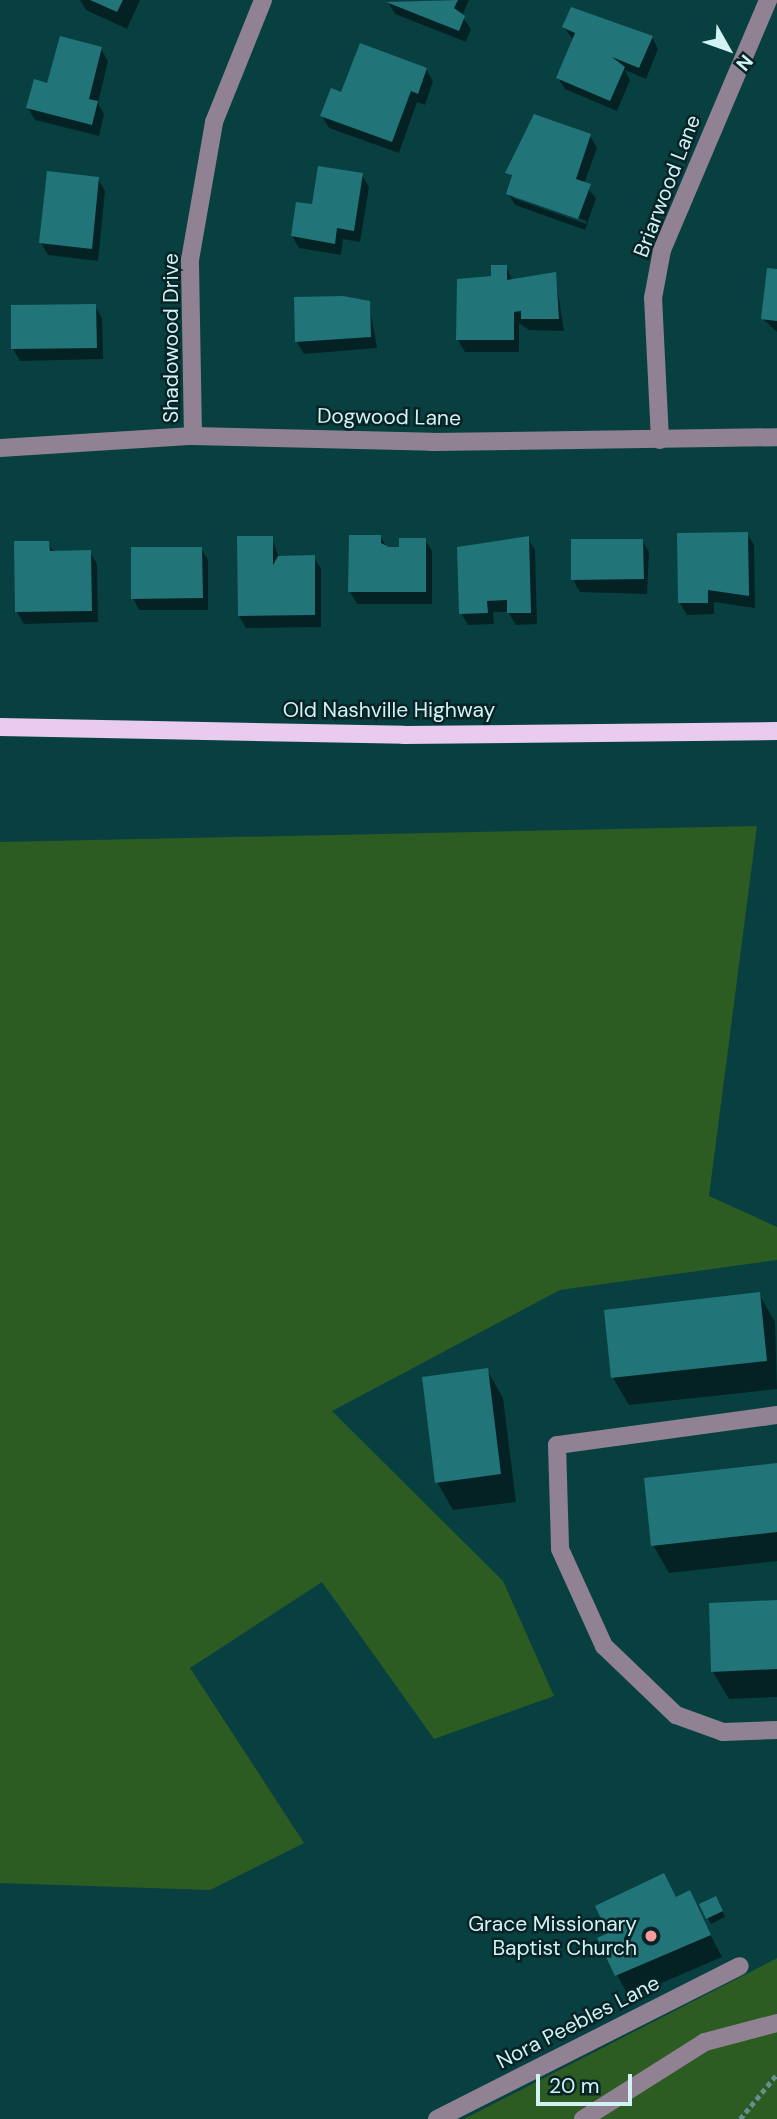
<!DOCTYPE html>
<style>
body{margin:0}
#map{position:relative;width:777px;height:2119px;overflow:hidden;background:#084042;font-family:"DM Sans",sans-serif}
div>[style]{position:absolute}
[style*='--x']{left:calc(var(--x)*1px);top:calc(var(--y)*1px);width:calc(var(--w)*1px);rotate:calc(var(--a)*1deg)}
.green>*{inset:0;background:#2c5c22}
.shadow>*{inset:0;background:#0007}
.building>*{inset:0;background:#217478}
.path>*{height:4.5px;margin-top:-2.25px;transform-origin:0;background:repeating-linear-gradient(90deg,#628f91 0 5px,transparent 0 8.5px)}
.minor>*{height:18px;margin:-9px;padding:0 9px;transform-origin:9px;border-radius:9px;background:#908293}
.major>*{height:18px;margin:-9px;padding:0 9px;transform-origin:9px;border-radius:9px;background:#e8cbee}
.dots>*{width:19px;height:19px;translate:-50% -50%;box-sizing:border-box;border:4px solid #072325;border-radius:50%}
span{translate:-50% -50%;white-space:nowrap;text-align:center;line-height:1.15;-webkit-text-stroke:5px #072325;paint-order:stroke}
.street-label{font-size:21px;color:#d2f2f4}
.poi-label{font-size:21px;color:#d2f2f4}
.right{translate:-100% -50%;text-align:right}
.north{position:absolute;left:693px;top:14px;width:70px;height:70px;-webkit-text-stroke:5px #072325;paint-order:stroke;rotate:130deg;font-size:19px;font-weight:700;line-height:28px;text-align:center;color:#d2f2f4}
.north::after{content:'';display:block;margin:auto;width:24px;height:32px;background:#d2f2f4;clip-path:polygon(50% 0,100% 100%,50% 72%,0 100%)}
.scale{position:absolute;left:536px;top:2074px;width:96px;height:32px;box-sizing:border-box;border:4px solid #d2f2f4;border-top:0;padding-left:9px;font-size:21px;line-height:24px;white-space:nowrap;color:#d2f2f4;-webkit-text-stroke:5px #072325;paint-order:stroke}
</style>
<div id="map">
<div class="green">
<div style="clip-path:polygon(757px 826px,709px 1196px,777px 1227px,777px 1260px,560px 1290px,332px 1411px,503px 1581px,554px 1696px,434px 1739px,322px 1582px,190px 1668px,304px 1843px,210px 1890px,0 1883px,0 842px)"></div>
<div style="clip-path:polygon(777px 1958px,777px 2119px,464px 2119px,758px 1968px)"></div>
</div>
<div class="shadow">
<div style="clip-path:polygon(80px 0,140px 0,127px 29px,86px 10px)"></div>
<div style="clip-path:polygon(469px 0,462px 16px,471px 29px,466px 42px,395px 14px,388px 2px)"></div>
<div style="clip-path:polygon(564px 27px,652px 37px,658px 49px,646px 79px,625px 70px,630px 80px,617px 111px,565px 89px,558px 78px,573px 40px)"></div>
<div style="clip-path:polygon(101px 49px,108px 61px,98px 103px,104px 114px,99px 136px,35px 120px,28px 108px,49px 85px)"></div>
<div style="clip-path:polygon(426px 69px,433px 81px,425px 105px,417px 102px,399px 153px,329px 128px,322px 116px,342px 95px)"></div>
<div style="clip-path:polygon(evenodd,590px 136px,597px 148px,584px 184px,596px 198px,585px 230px,515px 205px,508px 193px,515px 153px,590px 136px,513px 194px,587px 221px,586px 224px,513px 198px,513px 194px)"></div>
<div style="clip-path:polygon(362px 175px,369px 187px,360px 242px,343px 239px,341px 255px,299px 248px,292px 236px,313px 206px)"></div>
<div style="clip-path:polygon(98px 179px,105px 191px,98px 261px,48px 255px,41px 243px)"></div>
<div style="clip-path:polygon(506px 266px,512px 280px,555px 274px,564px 331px,529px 330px,519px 323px,519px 352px,465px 352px,458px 340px)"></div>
<div style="clip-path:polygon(777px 271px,777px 332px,763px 319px)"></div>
<div style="clip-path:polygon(369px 303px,377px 348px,304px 354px,297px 342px)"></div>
<div style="clip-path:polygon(95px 306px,102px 318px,103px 359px,20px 361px,13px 349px)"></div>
<div style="clip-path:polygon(747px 533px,754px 545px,755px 608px,714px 602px,714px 614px,687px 615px,680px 603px)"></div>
<div style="clip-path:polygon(380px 536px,386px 546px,401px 549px,425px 539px,432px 551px,432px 604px,357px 604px,350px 592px)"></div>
<div style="clip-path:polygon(272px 538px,279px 558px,314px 557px,321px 569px,321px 627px,246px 628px,239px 616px)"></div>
<div style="clip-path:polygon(528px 538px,535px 550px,537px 624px,516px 625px,508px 612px,493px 612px,494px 624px,468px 625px,461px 613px)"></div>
<div style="clip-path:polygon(642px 540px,649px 552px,647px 594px,580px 592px,573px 580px)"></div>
<div style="clip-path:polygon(48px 542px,54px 552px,90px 552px,97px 564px,98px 622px,24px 624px,17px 612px,16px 543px)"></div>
<div style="clip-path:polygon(201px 549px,208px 560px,208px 610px,139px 610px,133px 598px)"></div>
<div style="clip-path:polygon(759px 1294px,775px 1322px,777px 1389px,629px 1405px,613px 1378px)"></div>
<div style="clip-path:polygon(487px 1370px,503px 1398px,516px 1502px,453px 1510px,437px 1482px)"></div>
<div style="clip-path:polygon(777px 1465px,777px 1561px,669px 1573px,653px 1545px)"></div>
<div style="clip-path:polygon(777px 1602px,777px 1697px,729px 1699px,713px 1672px)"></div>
<div style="clip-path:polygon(664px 1875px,677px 1899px,689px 1893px,722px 1957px,629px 1997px,617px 1975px,610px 1934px)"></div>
<div style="clip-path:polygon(719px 1904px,725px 1917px,711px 1924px,702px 1905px)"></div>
</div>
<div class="building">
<div style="clip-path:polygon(90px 0,123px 0,117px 12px)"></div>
<div style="clip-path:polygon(458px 0,454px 8px,465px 16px,459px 31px,386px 2px)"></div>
<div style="clip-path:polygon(571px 7px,653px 36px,639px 68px,612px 57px,625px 67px,610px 101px,556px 78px,575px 33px,562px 27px)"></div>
<div style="clip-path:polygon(60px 36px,102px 47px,89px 99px,98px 101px,92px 125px,26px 108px,34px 79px,47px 83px)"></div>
<div style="clip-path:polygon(360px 43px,427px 68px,418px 94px,411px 91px,392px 142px,320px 116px,331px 88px,341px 92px)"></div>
<div style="clip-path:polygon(534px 114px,591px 134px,576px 179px,591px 184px,578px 219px,506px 194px,512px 175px,505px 173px)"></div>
<div style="clip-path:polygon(318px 166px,363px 173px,354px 231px,337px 228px,335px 244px,291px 236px,296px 202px,312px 204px)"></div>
<div style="clip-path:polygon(47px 171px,99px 177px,92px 249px,39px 243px)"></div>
<div style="clip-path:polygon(491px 265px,507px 265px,507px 280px,556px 272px,559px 319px,521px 319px,521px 311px,514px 312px,514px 340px,456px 340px,457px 279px,491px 276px)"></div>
<div style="clip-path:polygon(767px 268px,777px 269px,777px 321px,761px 319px)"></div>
<div style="clip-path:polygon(343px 296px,370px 301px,371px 337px,295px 342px,294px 297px)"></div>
<div style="clip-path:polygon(96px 304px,97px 348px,11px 349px,11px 305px)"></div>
<div style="clip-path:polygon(748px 532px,749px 596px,708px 590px,708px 603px,678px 603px,677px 533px)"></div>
<div style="clip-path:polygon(349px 535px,381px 535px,381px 543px,389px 547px,399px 547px,399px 538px,426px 538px,426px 592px,348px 592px)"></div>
<div style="clip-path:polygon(237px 536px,273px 536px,273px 565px,278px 556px,315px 555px,315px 615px,238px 616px)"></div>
<div style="clip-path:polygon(529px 536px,531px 613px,507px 613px,507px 600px,487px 601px,488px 613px,459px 614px,457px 547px)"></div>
<div style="clip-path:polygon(571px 539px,643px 539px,644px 579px,571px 580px)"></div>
<div style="clip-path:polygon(14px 541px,49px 541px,50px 551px,91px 550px,92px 611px,15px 612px)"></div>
<div style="clip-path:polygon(131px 547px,202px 547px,203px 598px,131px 599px)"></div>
<div style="clip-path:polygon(760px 1292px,767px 1361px,611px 1378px,604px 1310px)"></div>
<div style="clip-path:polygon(488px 1368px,501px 1474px,435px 1483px,422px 1377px)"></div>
<div style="clip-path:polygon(777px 1463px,777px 1532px,651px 1546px,644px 1478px)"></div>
<div style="clip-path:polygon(777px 1600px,777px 1669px,711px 1672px,709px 1603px)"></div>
<div style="clip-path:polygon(664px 1873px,676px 1897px,690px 1890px,711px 1935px,615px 1976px,597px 1938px,608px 1933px,595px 1906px)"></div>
<div style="clip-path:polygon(716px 1896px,723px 1911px,706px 1919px,699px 1904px)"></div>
</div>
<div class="path">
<div style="--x:740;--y:2119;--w:58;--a:-50.6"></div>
</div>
<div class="minor">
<div style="--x:193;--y:436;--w:176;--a:-91"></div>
<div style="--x:190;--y:260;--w:140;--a:-80.1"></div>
<div style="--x:214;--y:122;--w:131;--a:-68.1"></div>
<div style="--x:660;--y:440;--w:142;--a:-92.8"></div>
<div style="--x:653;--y:298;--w:49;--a:-79.4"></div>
<div style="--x:662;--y:250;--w:272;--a:-67"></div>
<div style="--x:0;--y:448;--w:193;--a:-3.6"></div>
<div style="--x:193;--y:436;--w:239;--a:1.4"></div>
<div style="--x:432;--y:442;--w:345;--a:-0.8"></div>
<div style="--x:777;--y:1415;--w:222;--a:172.2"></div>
<div style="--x:557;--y:1445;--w:104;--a:88.3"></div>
<div style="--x:560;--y:1549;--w:107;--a:65.6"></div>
<div style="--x:604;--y:1646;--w:100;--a:43.8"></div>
<div style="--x:676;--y:1715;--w:50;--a:19.9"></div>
<div style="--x:723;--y:1732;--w:54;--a:-2.1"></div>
<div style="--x:437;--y:2119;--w:339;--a:-26.8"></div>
<div style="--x:583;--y:2119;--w:144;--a:-32.3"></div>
<div style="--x:705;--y:2042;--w:74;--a:-14.8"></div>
</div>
<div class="major">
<div style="--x:0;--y:727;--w:404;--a:1.1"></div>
<div style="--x:404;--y:735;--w:373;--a:-0.6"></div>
</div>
<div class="dots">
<div style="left:651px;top:1936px;background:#f59b9a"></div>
</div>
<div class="street-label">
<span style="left:667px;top:186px;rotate:-69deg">Briarwood Lane</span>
<span style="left:171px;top:338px;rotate:-90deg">Shadowood Drive</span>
<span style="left:389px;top:417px;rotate:1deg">Dogwood Lane</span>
<span style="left:389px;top:710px">Old Nashville Highway</span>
<span style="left:578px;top:2022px;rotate:-27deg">Nora Peebles Lane</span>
</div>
<div class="poi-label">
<span class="right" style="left:637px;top:1936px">Grace Missionary<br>Baptist Church</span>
</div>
<div class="north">N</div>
<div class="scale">20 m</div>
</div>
